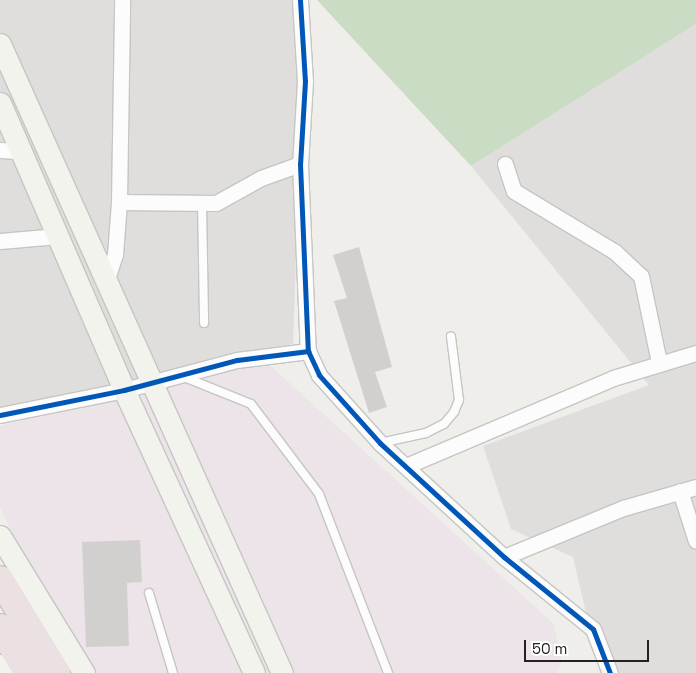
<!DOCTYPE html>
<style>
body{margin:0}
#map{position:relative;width:696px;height:673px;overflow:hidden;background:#efeeeb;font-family:"Space Grotesk",sans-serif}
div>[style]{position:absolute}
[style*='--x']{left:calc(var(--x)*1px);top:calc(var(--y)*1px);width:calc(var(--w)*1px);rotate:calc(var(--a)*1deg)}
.residential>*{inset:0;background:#dfdedc}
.industrial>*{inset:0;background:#ece4e8}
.forest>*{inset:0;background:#cadcc3}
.building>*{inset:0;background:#d2d0ce}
.roads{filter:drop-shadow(1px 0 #c5c5c3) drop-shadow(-1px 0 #c5c5c3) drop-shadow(0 1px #c5c5c3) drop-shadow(0 -1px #c5c5c3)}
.lane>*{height:8px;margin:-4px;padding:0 4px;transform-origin:4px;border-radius:4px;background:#fdfcfc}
.street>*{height:15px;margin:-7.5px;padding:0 7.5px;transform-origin:7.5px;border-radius:7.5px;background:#fdfcfc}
.secondary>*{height:21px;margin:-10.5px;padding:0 10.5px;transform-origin:10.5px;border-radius:10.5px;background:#f3f3ed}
.highway>*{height:26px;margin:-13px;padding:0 13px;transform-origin:13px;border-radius:13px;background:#ebe1e2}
.cycleway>*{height:5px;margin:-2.5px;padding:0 2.5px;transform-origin:2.5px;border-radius:2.5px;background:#0057b8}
span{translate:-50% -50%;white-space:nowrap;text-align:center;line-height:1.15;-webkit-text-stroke:4.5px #fff;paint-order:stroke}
.scale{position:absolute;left:524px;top:640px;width:125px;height:22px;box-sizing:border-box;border:2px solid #222;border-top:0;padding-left:6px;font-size:15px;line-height:18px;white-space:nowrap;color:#222;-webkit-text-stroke:4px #fff;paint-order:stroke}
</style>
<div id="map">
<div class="residential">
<div style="clip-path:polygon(0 0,305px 0,293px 344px,0 412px)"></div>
<div style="clip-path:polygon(696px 24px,696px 673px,600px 673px,573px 557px,511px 529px,483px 446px,649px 385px,471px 166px)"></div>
</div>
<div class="industrial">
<div style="clip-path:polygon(262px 358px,554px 624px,562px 663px,556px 673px,96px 673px,24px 559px,0 507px,0 426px)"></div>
</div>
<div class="forest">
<div style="clip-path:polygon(317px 0,696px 0,696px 24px,471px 166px)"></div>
</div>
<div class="building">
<div style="clip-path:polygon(359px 247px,392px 367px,375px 372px,387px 407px,369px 413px,334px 301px,347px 298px,333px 255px)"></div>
<div style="clip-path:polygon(140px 540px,142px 582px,127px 583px,129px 646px,86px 647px,82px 542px)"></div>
</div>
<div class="roads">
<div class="lane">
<div style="--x:202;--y:203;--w:120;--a:89"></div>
<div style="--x:184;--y:377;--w:72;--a:21.9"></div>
<div style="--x:251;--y:404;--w:113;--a:52.9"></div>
<div style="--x:319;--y:494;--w:192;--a:68.9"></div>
<div style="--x:380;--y:443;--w:47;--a:-12.3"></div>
<div style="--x:426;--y:433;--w:20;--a:-27"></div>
<div style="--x:444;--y:424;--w:16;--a:-50"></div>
<div style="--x:454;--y:412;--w:13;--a:-67"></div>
<div style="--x:459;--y:400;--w:64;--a:-97.2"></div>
<div style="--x:149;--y:593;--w:84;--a:73.3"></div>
</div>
<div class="street">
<div style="--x:300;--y:0;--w:81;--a:86.5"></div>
<div style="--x:305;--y:81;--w:83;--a:93.4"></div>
<div style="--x:300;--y:164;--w:187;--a:87.6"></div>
<div style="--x:308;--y:351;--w:26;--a:65"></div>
<div style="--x:319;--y:375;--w:91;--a:48.1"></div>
<div style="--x:380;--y:443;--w:168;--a:42.6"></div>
<div style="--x:504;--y:557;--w:114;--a:39"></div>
<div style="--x:593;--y:629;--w:47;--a:68.9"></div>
<div style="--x:0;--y:150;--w:22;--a:3"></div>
<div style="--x:505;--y:164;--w:28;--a:72"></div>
<div style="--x:514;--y:191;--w:118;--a:31.1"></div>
<div style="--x:615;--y:252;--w:35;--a:43"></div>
<div style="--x:641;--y:276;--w:88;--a:78.2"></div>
<div style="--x:119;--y:202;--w:97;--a:0.6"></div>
<div style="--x:216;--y:203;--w:51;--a:-29.1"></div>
<div style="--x:261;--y:178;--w:41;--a:-19.7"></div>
<div style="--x:0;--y:241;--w:58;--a:-4.9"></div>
<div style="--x:105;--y:285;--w:32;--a:-72"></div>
<div style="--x:115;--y:255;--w:53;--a:-85.7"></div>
<div style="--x:119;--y:202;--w:202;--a:-89.1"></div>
<div style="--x:0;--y:415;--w:126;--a:-11.4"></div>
<div style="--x:124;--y:390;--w:117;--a:-14.9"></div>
<div style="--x:237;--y:360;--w:72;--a:-7.2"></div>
<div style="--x:406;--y:466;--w:225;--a:-23"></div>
<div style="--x:613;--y:378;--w:87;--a:-16.8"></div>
<div style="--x:680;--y:491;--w:52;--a:72.3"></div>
<div style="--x:504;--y:557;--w:129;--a:-22.4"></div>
<div style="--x:623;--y:508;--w:76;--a:-16"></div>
</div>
<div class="secondary">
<div style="--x:0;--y:44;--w:689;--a:65.85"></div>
<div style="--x:0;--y:103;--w:313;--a:66.6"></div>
<div style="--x:124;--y:390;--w:311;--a:65.3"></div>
<div style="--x:0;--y:536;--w:161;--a:58.5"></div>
<div style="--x:0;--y:665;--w:9;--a:58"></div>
</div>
<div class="highway">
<div style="--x:0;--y:579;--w:110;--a:58.8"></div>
<div style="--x:0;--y:627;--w:54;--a:58.7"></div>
</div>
</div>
<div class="cycleway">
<div style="--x:300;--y:0;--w:81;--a:86.5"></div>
<div style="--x:305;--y:81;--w:83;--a:93.4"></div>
<div style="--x:300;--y:164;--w:187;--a:87.6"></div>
<div style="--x:308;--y:351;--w:26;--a:65"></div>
<div style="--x:319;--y:375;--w:91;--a:48.1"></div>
<div style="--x:380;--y:443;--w:168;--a:42.6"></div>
<div style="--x:504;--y:557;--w:114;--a:39"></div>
<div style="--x:593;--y:629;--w:47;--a:68.9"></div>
<div style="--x:0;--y:415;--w:126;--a:-11.4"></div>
<div style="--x:124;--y:390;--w:117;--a:-14.9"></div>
<div style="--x:237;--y:360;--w:72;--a:-7.2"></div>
</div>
<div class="scale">50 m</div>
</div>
